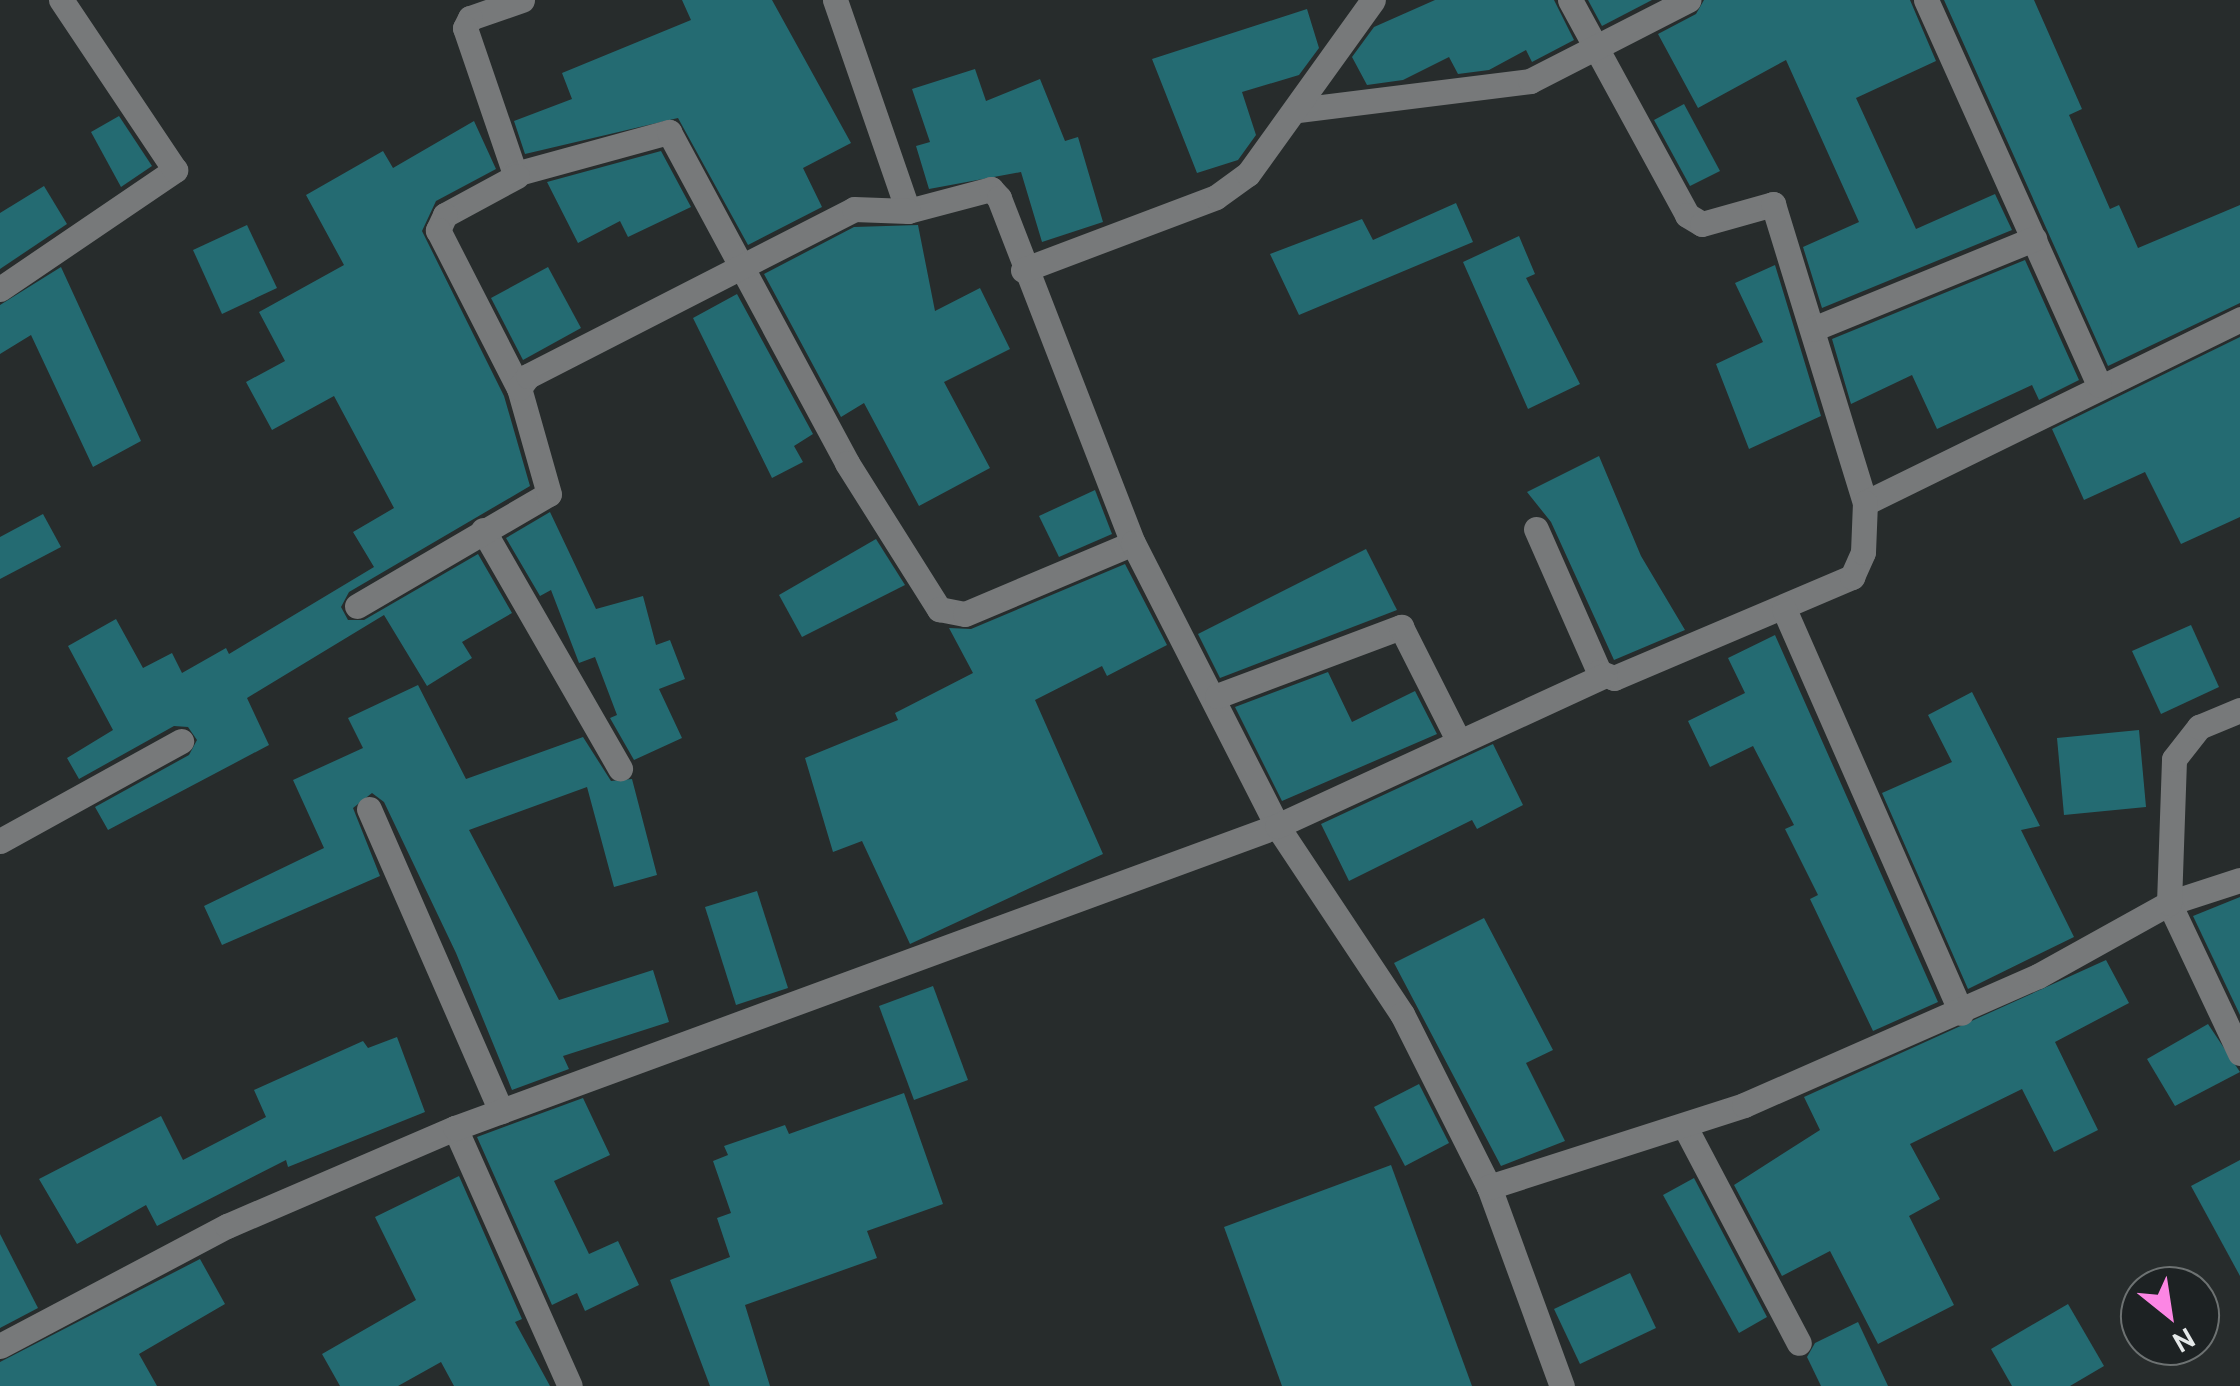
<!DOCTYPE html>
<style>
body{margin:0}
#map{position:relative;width:2240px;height:1386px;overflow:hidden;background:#272c2c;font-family:Cabin,sans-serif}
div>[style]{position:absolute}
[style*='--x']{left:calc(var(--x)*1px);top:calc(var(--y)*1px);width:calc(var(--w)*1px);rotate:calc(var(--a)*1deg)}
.building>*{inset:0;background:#246b72}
.minor>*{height:25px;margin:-12.5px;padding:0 12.5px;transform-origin:12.5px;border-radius:12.5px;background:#77797a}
span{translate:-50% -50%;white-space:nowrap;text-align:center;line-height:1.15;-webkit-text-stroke:9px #1d2223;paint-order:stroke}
.north{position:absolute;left:2120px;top:1266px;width:100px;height:100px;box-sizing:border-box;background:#1d2223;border:2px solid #6d7272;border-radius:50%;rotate:150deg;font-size:28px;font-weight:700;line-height:40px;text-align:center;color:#e5e9e9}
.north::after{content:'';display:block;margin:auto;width:35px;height:45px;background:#fc86e4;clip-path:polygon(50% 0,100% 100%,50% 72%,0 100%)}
</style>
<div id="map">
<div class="building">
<div style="clip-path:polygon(682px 0,772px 0,851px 143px,803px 168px,822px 207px,748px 245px,678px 118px,525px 154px,514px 121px,572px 99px,562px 73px,691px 20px)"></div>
<div style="clip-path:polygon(1435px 0,1554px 0,1574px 40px,1532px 62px,1526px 50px,1489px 70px,1458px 74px,1449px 57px,1403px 80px,1367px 85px,1352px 57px,1374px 27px)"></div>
<div style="clip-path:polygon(1588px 0,1652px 0,1602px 26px)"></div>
<div style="clip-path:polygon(1704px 0,1910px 0,1936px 61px,1856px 98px,1862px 111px,1916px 229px,1995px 194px,2012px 230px,1822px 308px,1803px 247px,1859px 222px,1786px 60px,1698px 108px,1658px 34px,1696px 14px)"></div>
<div style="clip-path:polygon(1944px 0,2034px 0,2082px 109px,2069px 115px,2110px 209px,2119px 205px,2138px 248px,2240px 205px,2240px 303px,2108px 366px)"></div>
<div style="clip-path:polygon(1307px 9px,1319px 48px,1299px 75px,1242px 92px,1256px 135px,1238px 160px,1197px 173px,1152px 59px)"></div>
<div style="clip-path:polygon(975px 69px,986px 101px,1040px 79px,1065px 141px,1078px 137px,1103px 222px,1042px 242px,1021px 172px,929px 189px,916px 146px,930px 142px,912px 89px)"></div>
<div style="clip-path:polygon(1684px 104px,1720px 171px,1690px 186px,1654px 120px)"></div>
<div style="clip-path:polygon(119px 116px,152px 166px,121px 187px,91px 132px)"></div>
<div style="clip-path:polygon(474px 121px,496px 169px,436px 201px,422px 231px,504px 396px,530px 486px,349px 592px,341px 607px,348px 620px,364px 620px,478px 554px,512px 613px,462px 642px,472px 658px,427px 686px,384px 615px,247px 698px,269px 745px,108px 830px,95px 807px,189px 755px,197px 740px,188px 727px,174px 726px,79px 779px,67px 758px,113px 730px,68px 646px,116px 619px,143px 668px,172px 653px,182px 673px,226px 648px,229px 654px,374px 567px,353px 532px,394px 508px,334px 396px,272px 430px,246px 382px,285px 361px,259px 312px,344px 265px,306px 195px,383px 151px,393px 168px)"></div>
<div style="clip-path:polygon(661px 151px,691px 207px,628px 237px,620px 221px,578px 243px,547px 182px)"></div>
<div style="clip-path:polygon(44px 186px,67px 224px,0 269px,0 213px)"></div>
<div style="clip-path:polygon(1456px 203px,1473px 242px,1299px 315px,1270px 254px,1362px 219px,1373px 240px)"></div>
<div style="clip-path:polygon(247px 225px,277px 288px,222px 314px,193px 250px)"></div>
<div style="clip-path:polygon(918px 225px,935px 311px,980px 288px,1010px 349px,944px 382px,990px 468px,919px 506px,864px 403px,841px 417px,764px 274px,854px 227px)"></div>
<div style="clip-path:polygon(1519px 236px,1535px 274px,1526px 278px,1580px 384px,1528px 409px,1463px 262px)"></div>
<div style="clip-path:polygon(2025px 260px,2079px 380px,2039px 400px,2032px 385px,1937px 429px,1912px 375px,1851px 404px,1832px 339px)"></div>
<div style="clip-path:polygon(1775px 265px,1821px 416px,1749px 449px,1716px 364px,1763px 342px,1735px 283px)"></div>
<div style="clip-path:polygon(61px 267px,141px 441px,93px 467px,31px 335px,0 354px,0 305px)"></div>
<div style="clip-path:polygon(548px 267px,581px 328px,523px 360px,491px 298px)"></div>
<div style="clip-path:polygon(737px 294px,813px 434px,794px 446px,803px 462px,772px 478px,693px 318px)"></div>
<div style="clip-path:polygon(2240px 337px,2240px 517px,2181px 544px,2145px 472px,2084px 500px,2052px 429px)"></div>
<div style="clip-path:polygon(1599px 456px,1641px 556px,1685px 630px,1614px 660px,1551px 522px,1527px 492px)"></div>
<div style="clip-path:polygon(1095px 490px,1112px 534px,1059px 557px,1039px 516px)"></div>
<div style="clip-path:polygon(550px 512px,596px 609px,643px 596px,656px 645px,670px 640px,685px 679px,659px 689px,682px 738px,634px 760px,610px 718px,617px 715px,595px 657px,579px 663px,551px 590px,540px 596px,506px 538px)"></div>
<div style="clip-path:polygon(43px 514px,61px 547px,0 579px,0 537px)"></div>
<div style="clip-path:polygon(876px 539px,905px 585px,802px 637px,779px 595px)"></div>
<div style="clip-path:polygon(1366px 549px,1397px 610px,1220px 678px,1198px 634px)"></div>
<div style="clip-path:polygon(1125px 564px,1167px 645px,1107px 676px,1102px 666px,1035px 700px,1103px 854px,910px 944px,862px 841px,833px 852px,805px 758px,898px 720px,895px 713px,973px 673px,949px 628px,971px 629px)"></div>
<div style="clip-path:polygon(2191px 625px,2219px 687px,2161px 714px,2132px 651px)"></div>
<div style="clip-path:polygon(1775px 635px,1938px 1002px,1873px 1031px,1810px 899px,1818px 895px,1785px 829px,1794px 825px,1753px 746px,1710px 767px,1688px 721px,1745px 693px,1728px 658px)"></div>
<div style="clip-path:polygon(1328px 672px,1352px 722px,1415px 691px,1437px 734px,1282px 801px,1235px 707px)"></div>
<div style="clip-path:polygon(418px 685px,466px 779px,583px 737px,611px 781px,632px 779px,657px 875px,614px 887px,587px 787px,469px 830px,559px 1000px,653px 970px,669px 1022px,563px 1056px,569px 1069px,512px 1090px,456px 953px,384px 802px,372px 793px,353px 808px,380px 876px,222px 945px,204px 906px,324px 848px,293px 780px,363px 748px,348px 718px)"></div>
<div style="clip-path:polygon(1972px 692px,2040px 826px,2021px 830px,2074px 937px,1968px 989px,1882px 793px,1952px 762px,1928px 715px)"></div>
<div style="clip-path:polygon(2139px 730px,2146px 807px,2064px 815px,2057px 738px)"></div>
<div style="clip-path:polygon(1493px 744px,1523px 805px,1477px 829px,1472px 820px,1349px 881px,1321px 824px)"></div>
<div style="clip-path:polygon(757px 891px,788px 988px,736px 1005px,705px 907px)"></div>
<div style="clip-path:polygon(2240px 897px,2240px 1015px,2193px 916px)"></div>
<div style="clip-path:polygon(1484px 918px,1553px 1050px,1526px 1063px,1565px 1141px,1501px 1166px,1394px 963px)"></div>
<div style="clip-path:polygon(2106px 960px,2129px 1003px,2055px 1042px,2098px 1130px,2054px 1152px,2022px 1089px,1910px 1144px,1940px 1199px,1909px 1216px,1954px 1305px,1878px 1344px,1830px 1251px,1782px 1276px,1734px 1185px,1820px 1130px,1804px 1097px)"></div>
<div style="clip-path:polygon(933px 986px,968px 1080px,914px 1100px,879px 1006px)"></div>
<div style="clip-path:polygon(2208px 1024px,2240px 1072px,2175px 1106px,2147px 1059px)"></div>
<div style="clip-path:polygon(397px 1037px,425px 1112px,288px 1167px,286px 1160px,157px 1226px,146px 1205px,77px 1244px,39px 1179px,161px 1116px,183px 1160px,266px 1117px,254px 1090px,363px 1041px,368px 1048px)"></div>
<div style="clip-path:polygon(1419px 1084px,1449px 1143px,1405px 1166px,1374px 1107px)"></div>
<div style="clip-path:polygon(904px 1093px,943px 1204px,867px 1231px,877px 1258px,745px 1305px,770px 1386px,710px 1386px,670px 1280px,730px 1257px,717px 1218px,731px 1213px,713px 1161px,728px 1155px,724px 1146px,785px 1125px,789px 1134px)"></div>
<div style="clip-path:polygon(583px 1098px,610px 1155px,554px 1181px,589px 1254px,618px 1241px,639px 1285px,585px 1311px,577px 1293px,552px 1305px,477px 1137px)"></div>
<div style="clip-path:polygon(2240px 1160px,2240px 1276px,2191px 1186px)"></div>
<div style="clip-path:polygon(1391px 1165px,1472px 1386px,1282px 1386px,1224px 1227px)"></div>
<div style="clip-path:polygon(459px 1176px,522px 1319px,515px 1322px,550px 1386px,454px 1386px,441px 1362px,398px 1386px,340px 1386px,322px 1354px,416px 1300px,375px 1217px)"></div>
<div style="clip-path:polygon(1694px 1178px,1767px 1317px,1739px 1333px,1663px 1195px)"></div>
<div style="clip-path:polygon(0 1234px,38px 1308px,0 1328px)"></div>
<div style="clip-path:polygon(200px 1259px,225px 1304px,139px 1354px,157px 1386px,0 1386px,0 1362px)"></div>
<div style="clip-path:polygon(1630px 1273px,1656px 1328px,1580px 1364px,1554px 1309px)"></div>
<div style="clip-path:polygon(2068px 1304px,2104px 1366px,2070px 1386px,2012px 1386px,1991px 1349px)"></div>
<div style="clip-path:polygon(1858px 1322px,1888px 1386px,1821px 1386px,1807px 1357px,1815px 1343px)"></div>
</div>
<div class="minor">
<div style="--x:522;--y:0;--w:55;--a:160.9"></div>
<div style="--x:470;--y:18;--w:11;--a:117"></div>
<div style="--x:465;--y:28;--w:154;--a:71.1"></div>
<div style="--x:515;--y:174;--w:160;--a:-15.3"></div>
<div style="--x:669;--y:132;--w:376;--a:61.7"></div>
<div style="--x:847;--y:463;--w:173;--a:57.8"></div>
<div style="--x:939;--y:609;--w:26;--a:11"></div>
<div style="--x:965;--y:614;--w:182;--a:-22.9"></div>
<div style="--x:835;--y:0;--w:223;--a:70.9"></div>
<div style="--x:908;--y:211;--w:86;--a:-14.8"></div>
<div style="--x:991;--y:189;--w:12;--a:48"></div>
<div style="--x:999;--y:198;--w:370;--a:68.8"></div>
<div style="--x:1133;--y:543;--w:318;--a:63"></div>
<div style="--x:1277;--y:826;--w:226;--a:56.4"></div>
<div style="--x:1402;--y:1014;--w:194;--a:63.3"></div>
<div style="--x:1489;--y:1187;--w:212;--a:69.9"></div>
<div style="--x:1570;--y:0;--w:245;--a:61.4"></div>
<div style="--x:1687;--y:215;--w:17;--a:31"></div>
<div style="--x:1702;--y:224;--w:74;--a:-15.7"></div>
<div style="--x:1773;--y:204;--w:313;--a:72.9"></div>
<div style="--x:1865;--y:503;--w:418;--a:-26.1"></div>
<div style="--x:1926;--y:0;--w:422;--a:65.8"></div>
<div style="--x:1298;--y:110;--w:234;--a:-7.1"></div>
<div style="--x:1530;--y:81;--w:178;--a:-27.1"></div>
<div style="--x:517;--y:176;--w:82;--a:151.6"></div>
<div style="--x:445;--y:215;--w:17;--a:115"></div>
<div style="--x:438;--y:230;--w:178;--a:62.9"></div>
<div style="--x:1023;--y:270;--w:206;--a:-20.7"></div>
<div style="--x:1216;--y:197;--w:39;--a:-36"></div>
<div style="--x:1248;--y:174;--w:214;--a:-54.3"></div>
<div style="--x:0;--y:289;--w:212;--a:-34.2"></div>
<div style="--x:175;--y:170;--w:205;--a:-123.8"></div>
<div style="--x:1813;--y:329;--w:239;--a:-22.2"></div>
<div style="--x:1536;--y:529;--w:156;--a:66.2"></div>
<div style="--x:1599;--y:672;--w:16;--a:22"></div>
<div style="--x:1614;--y:678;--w:259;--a:-23"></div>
<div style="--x:1852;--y:577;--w:27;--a:-66"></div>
<div style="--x:1863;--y:552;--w:49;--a:-87.7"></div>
<div style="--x:483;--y:530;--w:275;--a:60.1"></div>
<div style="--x:357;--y:606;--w:222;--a:-30.3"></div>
<div style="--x:549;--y:494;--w:110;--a:-105.8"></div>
<div style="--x:519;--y:388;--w:15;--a:-53"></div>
<div style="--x:528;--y:376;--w:366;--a:-27.1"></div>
<div style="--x:854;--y:209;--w:54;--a:2.1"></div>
<div style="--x:1784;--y:609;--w:441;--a:66.3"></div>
<div style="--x:1217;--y:696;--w:197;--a:-20.6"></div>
<div style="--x:1401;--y:627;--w:129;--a:63.2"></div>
<div style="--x:369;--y:809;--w:330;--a:66.4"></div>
<div style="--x:0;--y:841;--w:207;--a:-28.9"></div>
<div style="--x:2240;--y:880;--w:75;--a:162.1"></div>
<div style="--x:2169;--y:903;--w:166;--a:64.7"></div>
<div style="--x:1685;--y:1127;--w:244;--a:62.2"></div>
<div style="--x:455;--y:1128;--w:282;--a:66"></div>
<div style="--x:1489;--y:1187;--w:268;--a:-17.8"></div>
<div style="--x:1744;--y:1105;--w:321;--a:-23.7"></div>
<div style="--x:2038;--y:976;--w:150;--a:-29.1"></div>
<div style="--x:2169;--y:903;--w:144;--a:-88"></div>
<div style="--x:2174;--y:759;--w:41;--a:-52"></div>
<div style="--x:2199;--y:727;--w:44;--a:-22.5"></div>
<div style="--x:0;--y:1346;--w:257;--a:-27.9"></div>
<div style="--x:227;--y:1226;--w:248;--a:-23.3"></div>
<div style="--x:455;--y:1128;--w:876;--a:-20.17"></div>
<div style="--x:1277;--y:826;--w:361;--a:-24.7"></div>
</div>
<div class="north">N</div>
</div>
